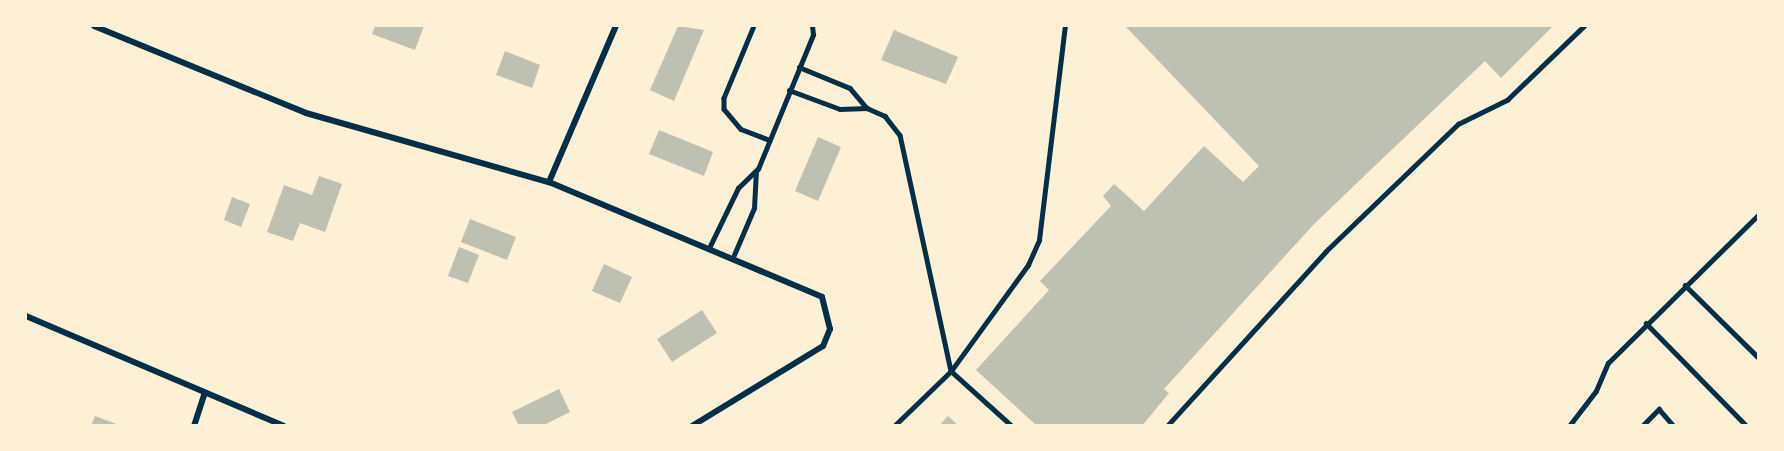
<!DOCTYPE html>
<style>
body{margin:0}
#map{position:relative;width:1784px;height:451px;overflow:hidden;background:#fdf0d5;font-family:Rubik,sans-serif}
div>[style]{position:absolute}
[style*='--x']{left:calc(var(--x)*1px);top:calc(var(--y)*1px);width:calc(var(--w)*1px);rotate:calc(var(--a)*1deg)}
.building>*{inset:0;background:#bec0b2}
.service>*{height:4.5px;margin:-2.25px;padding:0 2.25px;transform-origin:2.25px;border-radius:2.25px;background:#003049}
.minor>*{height:6px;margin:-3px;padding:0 3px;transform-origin:3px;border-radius:3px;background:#003049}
span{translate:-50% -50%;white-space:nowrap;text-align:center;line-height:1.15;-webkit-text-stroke:6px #fdf0d5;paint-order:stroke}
.frame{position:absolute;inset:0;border:27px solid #fdf0d5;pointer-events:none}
</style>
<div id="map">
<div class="building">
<div style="clip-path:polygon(375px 26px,424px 26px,415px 50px,372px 34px)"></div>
<div style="clip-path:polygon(678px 26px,704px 30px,674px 101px,650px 90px)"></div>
<div style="clip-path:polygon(1125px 26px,1553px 26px,1501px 78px,1485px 61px,1314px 224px,1164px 389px,1169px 393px,1142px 426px,1037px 426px,976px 370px,1049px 290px,1040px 281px,1111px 206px,1103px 196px,1114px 184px,1144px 211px,1204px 146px,1243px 182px,1259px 166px)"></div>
<div style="clip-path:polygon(894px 30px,958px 57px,946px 84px,881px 60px)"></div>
<div style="clip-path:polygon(505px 51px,540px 65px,532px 88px,496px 75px)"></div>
<div style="clip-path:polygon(659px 130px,713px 152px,704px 176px,649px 154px)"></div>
<div style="clip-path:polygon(818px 137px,841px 147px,818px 201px,795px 191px)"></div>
<div style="clip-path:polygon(319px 176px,342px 184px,325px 232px,300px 223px,293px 241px,267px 232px,284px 185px,312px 195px)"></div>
<div style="clip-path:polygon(232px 197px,250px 204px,241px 227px,224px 220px)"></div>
<div style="clip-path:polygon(470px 219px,516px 237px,507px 260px,461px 242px)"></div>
<div style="clip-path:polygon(459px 247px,479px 255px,468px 283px,448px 276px)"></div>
<div style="clip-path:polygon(604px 264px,632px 277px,620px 303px,592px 291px)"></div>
<div style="clip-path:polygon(702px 310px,717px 333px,672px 362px,657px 339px)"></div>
<div style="clip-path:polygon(559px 389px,570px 412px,542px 426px,519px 426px,512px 412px)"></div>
<div style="clip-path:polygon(95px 416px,119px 425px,119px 426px,91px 426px)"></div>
<div style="clip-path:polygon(948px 416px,959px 426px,939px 426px)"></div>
</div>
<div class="service">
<div style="--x:754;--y:26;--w:78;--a:112.6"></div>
<div style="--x:724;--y:98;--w:11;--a:90"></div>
<div style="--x:724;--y:109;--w:26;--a:50"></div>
<div style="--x:741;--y:129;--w:30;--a:21"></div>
<div style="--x:799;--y:67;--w:55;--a:22.4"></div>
<div style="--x:850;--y:88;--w:26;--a:50"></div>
<div style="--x:789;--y:90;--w:54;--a:20.4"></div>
<div style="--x:840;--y:109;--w:27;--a:-2"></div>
<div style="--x:867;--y:108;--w:20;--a:24"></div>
<div style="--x:885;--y:116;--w:24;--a:52"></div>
<div style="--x:900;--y:135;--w:241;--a:77.8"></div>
<div style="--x:951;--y:371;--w:82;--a:42"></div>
<div style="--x:710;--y:246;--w:64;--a:-64.2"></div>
<div style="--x:738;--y:188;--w:28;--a:-44"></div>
<div style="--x:758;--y:169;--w:145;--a:-67.7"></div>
<div style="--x:813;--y:35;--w:9;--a:-96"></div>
<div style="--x:734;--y:255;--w:51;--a:-66.9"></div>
<div style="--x:754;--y:208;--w:36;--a:-87"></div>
<div style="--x:1685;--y:285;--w:103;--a:44.6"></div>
<div style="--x:1646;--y:323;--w:144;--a:45.6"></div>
<div style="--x:894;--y:426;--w:79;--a:-44"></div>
<div style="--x:951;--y:371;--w:131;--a:-54"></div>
<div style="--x:1028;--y:265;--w:27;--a:-66"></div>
<div style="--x:1039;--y:240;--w:216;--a:-83.1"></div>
<div style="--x:1167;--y:426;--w:236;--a:-47.7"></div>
<div style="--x:1326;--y:251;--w:183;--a:-43.9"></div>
<div style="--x:1458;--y:124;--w:55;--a:-26.1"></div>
<div style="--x:1507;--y:100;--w:107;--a:-43.9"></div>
<div style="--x:1569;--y:426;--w:44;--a:-52.4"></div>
<div style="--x:1596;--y:391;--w:30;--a:-67"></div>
<div style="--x:1608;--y:363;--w:211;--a:-44.6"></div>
<div style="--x:1642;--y:426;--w:24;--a:-45"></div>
<div style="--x:1659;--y:409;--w:23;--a:49"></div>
</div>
<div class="minor">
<div style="--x:94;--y:26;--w:229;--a:22.3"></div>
<div style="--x:306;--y:113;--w:253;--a:15.9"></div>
<div style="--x:549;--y:182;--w:296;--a:22.8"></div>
<div style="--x:822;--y:297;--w:33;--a:76"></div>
<div style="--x:830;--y:329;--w:18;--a:112"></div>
<div style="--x:823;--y:346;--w:153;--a:148.6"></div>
<div style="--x:549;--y:182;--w:170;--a:-66.8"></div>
<div style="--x:26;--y:316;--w:280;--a:23.1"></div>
<div style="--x:194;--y:426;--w:35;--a:-72"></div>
</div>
<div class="frame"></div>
</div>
